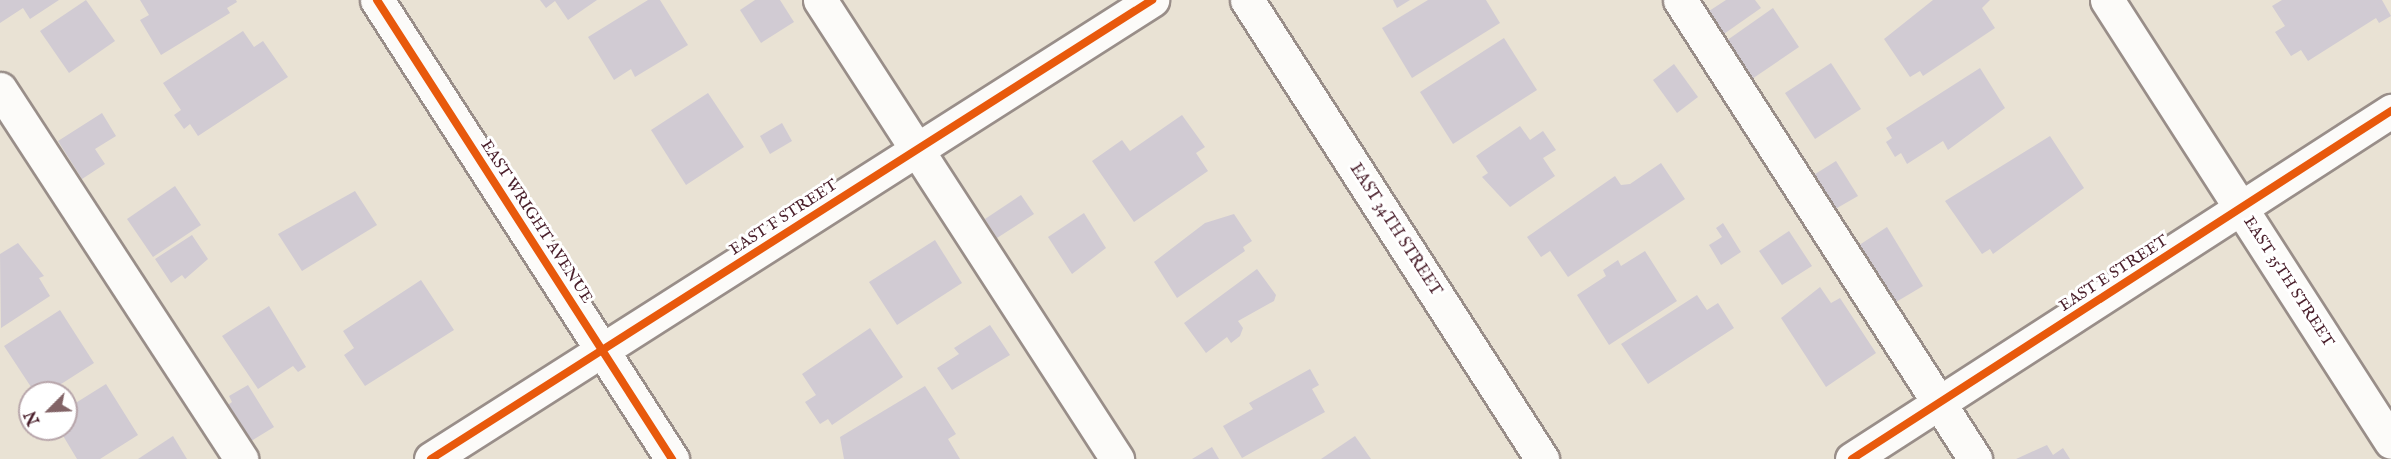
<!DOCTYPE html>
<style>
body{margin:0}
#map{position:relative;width:2391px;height:459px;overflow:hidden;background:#e9e2d4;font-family:"IM FELL English",serif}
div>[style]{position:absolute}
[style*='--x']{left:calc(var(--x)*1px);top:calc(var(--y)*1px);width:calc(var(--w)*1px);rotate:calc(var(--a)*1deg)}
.building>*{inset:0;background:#d1cbd3}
.roads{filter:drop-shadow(2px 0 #998e89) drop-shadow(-2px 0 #998e89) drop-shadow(0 2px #998e89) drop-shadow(0 -2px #998e89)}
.minor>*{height:33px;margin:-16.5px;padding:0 16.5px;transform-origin:16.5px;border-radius:16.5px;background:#fcfbf9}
.cycleway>*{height:8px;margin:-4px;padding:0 4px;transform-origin:4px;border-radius:4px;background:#e8590c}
span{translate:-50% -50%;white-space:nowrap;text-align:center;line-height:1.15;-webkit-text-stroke:6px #fff;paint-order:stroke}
.street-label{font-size:16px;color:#4a1f2b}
.north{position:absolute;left:18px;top:381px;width:60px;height:60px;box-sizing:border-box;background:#fff;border:2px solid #b7a5aa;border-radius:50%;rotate:246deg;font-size:16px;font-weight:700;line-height:24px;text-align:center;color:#4a1f2b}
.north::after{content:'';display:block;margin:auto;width:21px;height:27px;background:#826366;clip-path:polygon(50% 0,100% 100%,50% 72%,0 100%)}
</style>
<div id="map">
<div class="building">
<div style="clip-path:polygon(0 0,59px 0,30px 19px,23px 8px,0 23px)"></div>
<div style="clip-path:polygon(86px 0,115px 41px,69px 73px,40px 31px)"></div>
<div style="clip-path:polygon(140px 0,236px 0,237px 2px,227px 8px,230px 13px,161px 55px,140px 20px,149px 15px)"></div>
<div style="clip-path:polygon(540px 0,597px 0,568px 20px,555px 1px,546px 8px)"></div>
<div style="clip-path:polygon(648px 0,660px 0,688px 45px,635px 77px,631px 69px,614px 80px,588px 37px)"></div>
<div style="clip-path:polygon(755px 0,780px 0,794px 22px,761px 43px,740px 10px)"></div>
<div style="clip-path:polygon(1393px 0,1410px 0,1397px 8px)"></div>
<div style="clip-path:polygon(1428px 0,1486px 0,1500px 23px,1412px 78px,1382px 28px)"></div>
<div style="clip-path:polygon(1726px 0,1755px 0,1761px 8px,1721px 36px,1706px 13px)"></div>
<div style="clip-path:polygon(1933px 0,1990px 0,1982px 8px,1995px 28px,1923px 76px,1920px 71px,1910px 77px,1884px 39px)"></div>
<div style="clip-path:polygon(2282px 0,2382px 0,2391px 16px,2379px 23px,2376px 18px,2308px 61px,2301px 50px,2291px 56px,2275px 32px,2285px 26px,2272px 6px)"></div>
<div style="clip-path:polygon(1773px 8px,1799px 47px,1752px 79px,1726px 41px)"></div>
<div style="clip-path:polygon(243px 31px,254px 47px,263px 41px,288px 77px,198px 136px,190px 124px,184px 129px,174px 115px,181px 110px,163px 83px)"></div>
<div style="clip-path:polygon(1504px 38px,1537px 90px,1453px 144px,1420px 92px)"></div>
<div style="clip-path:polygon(1831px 63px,1861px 109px,1815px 139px,1785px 93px)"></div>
<div style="clip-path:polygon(1674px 64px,1698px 97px,1677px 113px,1653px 80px)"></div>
<div style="clip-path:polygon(1980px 68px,2005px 108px,1948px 150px,1943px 141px,1907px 164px,1901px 153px,1895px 157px,1886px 142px,1892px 138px,1886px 128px)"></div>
<div style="clip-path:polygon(708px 93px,744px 147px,686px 185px,651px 130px)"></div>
<div style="clip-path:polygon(102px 113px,116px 136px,95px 149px,105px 164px,82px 179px,58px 141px)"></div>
<div style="clip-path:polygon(1182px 115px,1205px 147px,1196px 153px,1208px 171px,1134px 222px,1092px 161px,1122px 140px,1130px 151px)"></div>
<div style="clip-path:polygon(782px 123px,792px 141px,770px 154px,760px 136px)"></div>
<div style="clip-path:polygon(1520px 126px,1530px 140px,1543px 131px,1556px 150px,1543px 158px,1555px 176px,1510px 207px,1482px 177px,1488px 173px,1476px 156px)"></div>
<div style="clip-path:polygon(2050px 136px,2084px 188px,1993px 254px,1990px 249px,1982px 254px,1945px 201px)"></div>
<div style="clip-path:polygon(1836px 161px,1858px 196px,1825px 215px,1804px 181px)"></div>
<div style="clip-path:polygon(1661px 163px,1685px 199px,1568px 277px,1550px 251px,1541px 257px,1527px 237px,1615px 176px,1621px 185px,1630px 184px)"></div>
<div style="clip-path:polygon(175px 186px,201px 225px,153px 257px,127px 219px)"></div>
<div style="clip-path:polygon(355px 191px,377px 225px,302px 271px,278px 234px)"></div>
<div style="clip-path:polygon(1021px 195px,1034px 214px,997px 238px,985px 219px)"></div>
<div style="clip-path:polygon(1084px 213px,1106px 248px,1072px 274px,1048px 237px)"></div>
<div style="clip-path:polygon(1234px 214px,1252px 241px,1243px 247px,1245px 251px,1177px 298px,1154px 262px,1205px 223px)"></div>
<div style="clip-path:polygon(1723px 223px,1741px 252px,1721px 265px,1709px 245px,1722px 237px,1716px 228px)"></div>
<div style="clip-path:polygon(1887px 227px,1923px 286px,1886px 308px,1850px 251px)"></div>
<div style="clip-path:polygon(1789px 231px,1812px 266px,1782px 285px,1759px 251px)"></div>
<div style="clip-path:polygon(192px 235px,208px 259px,185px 279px,182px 275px,171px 283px,155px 259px)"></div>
<div style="clip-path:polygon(935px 240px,962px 283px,897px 325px,869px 282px)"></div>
<div style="clip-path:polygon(18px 243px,44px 276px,39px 278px,50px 296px,1px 328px,0 254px)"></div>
<div style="clip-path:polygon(1645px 251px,1677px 301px,1609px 345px,1577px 295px,1606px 276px,1603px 270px,1618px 260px,1621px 266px)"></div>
<div style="clip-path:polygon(1257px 269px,1276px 295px,1274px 301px,1238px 321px,1243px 328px,1240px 336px,1231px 343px,1227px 337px,1206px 353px,1184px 323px)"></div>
<div style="clip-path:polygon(421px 280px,454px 330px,365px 386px,344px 355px,354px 348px,343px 331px)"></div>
<div style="clip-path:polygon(1820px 287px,1831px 303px,1840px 298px,1876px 353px,1826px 387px,1781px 318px)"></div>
<div style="clip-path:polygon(1697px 295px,1707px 310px,1718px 303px,1734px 328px,1648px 384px,1621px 344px)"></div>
<div style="clip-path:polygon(269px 306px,306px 367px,298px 372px,293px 366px,258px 389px,222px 336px)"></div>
<div style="clip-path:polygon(60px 310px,94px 363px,47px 393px,35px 393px,4px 346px)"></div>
<div style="clip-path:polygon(990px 325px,1010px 355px,952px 390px,937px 368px,959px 354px,954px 348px)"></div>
<div style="clip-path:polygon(870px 328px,903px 377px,832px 425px,828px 419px,820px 424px,805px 402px,816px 395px,802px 374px)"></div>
<div style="clip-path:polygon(1310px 369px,1319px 385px,1312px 389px,1325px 412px,1242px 458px,1223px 426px,1253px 409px,1249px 403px)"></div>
<div style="clip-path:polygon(106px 384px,138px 435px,100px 459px,77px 459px,59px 429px,66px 429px,66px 409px)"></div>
<div style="clip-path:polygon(248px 385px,274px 427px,248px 443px,225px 407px,232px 402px,229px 396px)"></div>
<div style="clip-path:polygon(925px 386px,956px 434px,948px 439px,960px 459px,844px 459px,840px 437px)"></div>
<div style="clip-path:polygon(173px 436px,187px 459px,138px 459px)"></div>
<div style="clip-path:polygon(1355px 436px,1371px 459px,1321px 459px)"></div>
<div style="clip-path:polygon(2047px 445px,2053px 455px,2063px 448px,2070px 459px,2016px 459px)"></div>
<div style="clip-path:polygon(1212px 447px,1219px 459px,1192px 459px)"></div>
</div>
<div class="roads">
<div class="minor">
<div style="--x:377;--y:0;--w:546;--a:57.27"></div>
<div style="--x:820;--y:0;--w:547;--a:57.09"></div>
<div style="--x:1247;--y:0;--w:546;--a:57.27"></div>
<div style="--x:1680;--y:0;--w:546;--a:57.27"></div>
<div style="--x:2107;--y:0;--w:525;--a:57.28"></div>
<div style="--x:0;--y:89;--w:442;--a:56.9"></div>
<div style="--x:431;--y:459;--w:855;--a:-32.48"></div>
<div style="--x:1852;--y:459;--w:642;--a:-32.85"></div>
</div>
</div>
<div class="cycleway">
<div style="--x:377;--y:0;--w:546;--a:57.27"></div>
<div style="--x:431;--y:459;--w:855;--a:-32.48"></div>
<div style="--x:1852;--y:459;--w:642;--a:-32.85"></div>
</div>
<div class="street-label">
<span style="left:784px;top:218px;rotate:-33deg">EAST F STREET</span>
<span style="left:536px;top:222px;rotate:57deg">EAST WRIGHT AVENUE</span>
<span style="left:1395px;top:230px;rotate:57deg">EAST 34TH STREET</span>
<span style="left:2114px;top:274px;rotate:-33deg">EAST E STREET</span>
<span style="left:2288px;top:282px;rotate:57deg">EAST 35TH STREET</span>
</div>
<div class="north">N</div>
</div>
